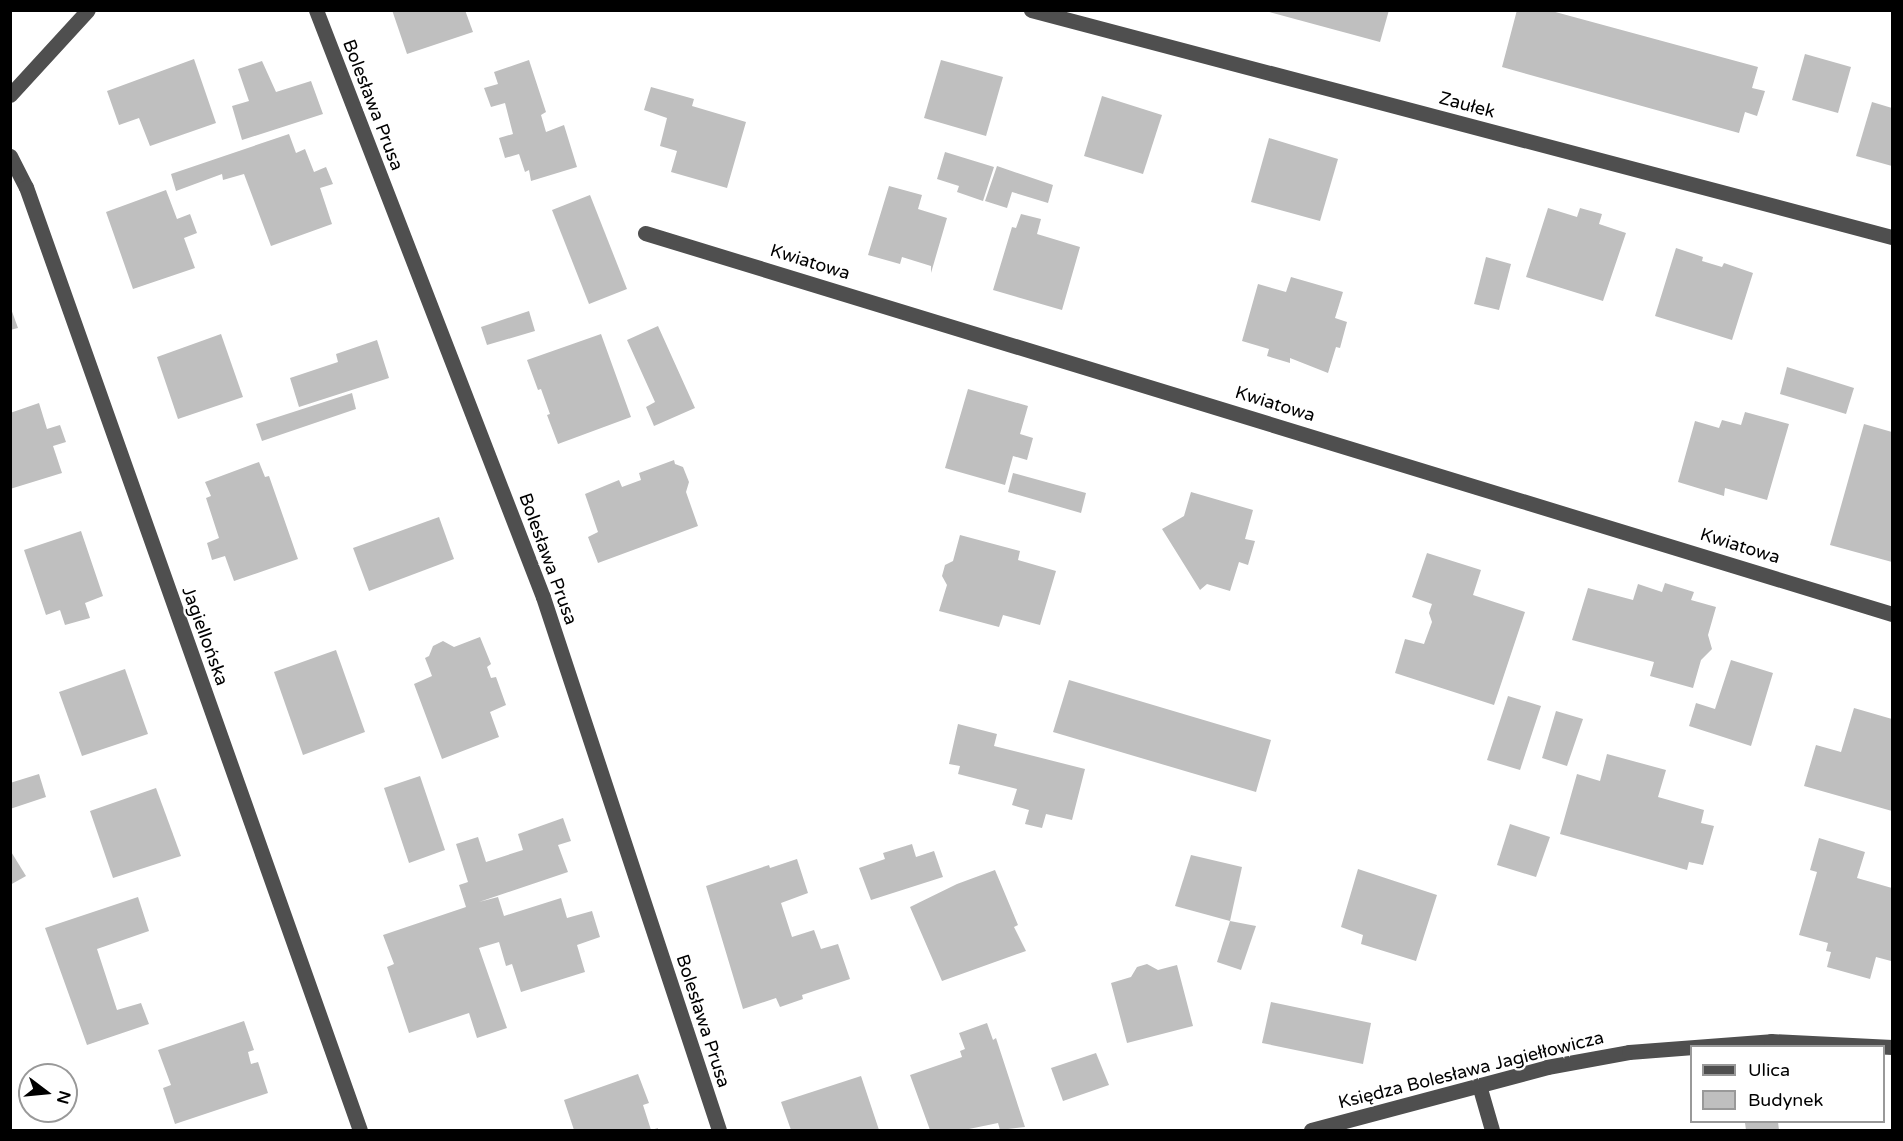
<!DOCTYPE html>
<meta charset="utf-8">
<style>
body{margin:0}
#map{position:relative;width:1903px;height:1141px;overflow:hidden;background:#fff;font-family:"Varela Round",sans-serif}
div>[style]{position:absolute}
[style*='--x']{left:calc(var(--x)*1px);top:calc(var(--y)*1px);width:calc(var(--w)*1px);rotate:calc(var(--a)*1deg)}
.building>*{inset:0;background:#bfbfbf}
.minor>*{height:15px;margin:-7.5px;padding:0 7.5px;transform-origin:7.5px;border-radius:7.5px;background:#4f4f4f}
span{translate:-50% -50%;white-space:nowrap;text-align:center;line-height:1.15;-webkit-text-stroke:4.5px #fff;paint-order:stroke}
.street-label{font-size:18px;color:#000}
.frame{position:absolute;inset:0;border:12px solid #000;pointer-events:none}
.legend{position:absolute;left:1690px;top:1045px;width:195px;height:78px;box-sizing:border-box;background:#fff;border:2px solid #999;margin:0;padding:8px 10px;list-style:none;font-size:18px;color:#000}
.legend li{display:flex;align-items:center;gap:12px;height:30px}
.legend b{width:30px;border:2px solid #999}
.north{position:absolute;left:18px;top:1063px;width:60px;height:60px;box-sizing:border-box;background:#fff;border:2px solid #999;border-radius:50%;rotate:106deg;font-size:16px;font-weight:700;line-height:24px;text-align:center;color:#000}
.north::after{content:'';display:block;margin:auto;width:21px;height:27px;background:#000;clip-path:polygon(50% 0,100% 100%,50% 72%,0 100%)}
</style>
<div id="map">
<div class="building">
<div style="clip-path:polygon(392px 10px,465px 10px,473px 32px,407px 54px)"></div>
<div style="clip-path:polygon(1262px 10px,1389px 10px,1380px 42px)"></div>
<div style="clip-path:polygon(1517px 10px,1548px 10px,1758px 67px,1752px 88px,1765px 91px,1757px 116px,1745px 112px,1739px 133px,1502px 67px)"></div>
<div style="clip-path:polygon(1805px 54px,1851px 67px,1838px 113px,1792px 100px)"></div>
<div style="clip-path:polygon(194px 59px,216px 123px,150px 146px,139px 118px,119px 125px,107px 91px)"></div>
<div style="clip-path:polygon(529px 60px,546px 112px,541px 115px,546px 132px,564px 125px,577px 167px,531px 181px,529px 170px,525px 172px,519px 154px,505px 158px,499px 138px,513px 134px,505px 103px,491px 107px,484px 88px,498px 84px,494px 72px)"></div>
<div style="clip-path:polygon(941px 60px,1003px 77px,986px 136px,924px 118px)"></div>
<div style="clip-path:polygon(262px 61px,276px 92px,311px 81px,323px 114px,242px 140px,232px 106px,249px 101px,238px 69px)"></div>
<div style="clip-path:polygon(651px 87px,694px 99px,692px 106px,746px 122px,727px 188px,671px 172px,677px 151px,660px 146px,667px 118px,644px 110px)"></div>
<div style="clip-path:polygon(1102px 96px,1162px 115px,1143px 174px,1084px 156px)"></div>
<div style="clip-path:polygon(1872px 102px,1892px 108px,1892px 166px,1856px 156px)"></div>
<div style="clip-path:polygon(289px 134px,296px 153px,305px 149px,314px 172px,326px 167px,333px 184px,320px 188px,332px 224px,271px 246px,244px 174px,223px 180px,222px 174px,176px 191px,171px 174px)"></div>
<div style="clip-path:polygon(1269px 138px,1338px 159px,1320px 221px,1251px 202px)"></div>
<div style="clip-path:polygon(945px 152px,994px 167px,983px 201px,957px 192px,959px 186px,937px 179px)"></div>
<div style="clip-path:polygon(997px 166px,1053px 185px,1048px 203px,1012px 192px,1007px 208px,985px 201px)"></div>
<div style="clip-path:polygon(889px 186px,922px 195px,918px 209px,947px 218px,931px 273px,931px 266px,902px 257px,900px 264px,868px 255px)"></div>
<div style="clip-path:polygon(166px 190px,177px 219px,190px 214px,197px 233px,184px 238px,195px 268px,133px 289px,106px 212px)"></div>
<div style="clip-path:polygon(590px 195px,627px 289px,589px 304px,552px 210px)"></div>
<div style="clip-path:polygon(1548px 208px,1577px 217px,1580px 208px,1602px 214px,1599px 224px,1626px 233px,1603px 301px,1526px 277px)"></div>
<div style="clip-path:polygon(1021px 214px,1041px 219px,1037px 234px,1080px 247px,1062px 310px,993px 290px,1012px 227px,1016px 228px)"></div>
<div style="clip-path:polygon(1676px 248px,1703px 257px,1702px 261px,1722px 267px,1724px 263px,1753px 273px,1732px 340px,1655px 316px)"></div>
<div style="clip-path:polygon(1486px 257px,1511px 264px,1499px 310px,1474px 304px)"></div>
<div style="clip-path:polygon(1291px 277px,1343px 292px,1335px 318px,1347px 322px,1340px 348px,1336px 347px,1328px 373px,1290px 358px,1290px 363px,1267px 356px,1269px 349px,1242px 341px,1258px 284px,1286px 292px)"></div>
<div style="clip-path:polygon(10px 306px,18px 328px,10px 330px)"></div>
<div style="clip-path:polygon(529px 311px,535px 331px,487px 345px,481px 327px)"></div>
<div style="clip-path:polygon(658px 326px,695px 408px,654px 426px,646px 407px,655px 402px,627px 340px)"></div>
<div style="clip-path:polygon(221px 334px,243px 397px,178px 419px,157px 357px)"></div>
<div style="clip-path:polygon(601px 334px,631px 417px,558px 444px,547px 415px,550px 414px,541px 389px,538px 390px,527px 360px)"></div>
<div style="clip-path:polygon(377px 340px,389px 378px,299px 407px,290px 378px,338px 362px,336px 354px)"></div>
<div style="clip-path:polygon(1787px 367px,1854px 388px,1846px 414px,1780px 394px)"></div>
<div style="clip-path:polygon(968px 389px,1028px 406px,1020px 434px,1033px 438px,1027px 460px,1013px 456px,1005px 485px,945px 468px)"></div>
<div style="clip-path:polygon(352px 393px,356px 409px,262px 441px,256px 424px)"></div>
<div style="clip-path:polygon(39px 403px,47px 429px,60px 425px,66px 442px,53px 446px,62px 473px,10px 489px,10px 413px)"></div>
<div style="clip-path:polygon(1745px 412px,1789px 424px,1767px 500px,1725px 488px,1724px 496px,1678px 482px,1695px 421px,1719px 428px,1722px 420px,1741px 425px)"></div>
<div style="clip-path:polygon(1864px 424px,1892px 432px,1892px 562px,1830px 545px)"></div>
<div style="clip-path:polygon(674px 460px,675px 464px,683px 467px,689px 482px,686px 492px,698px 526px,598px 563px,588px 537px,598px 532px,585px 494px,619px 480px,622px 487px,641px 480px,639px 473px)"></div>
<div style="clip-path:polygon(259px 462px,265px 477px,269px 476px,298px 559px,234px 581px,225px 556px,212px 560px,207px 543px,219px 538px,206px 498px,211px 496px,205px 482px)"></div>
<div style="clip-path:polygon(1013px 473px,1086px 493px,1081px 513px,1008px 492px)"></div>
<div style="clip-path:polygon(1191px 492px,1253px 510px,1245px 539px,1255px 541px,1248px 565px,1239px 562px,1230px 591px,1207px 584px,1200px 590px,1162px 529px,1184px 516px)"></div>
<div style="clip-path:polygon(439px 517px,454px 559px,369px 591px,353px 548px)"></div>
<div style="clip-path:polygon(81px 531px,103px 596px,85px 603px,90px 618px,65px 625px,60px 610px,46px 615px,24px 550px)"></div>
<div style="clip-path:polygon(960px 535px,1020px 551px,1018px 560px,1056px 571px,1040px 625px,1003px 615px,999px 627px,939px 611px,947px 585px,942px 576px,945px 565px,953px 561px)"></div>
<div style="clip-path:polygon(1427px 553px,1481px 570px,1473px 595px,1525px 612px,1494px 705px,1395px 673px,1405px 639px,1424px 644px,1432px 622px,1429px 613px,1432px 604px,1412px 597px)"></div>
<div style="clip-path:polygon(1665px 583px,1694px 592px,1691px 600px,1716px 607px,1708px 635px,1712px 649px,1701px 660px,1693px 688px,1650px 676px,1654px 662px,1572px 640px,1588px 588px,1633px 600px,1638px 584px,1662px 592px)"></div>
<div style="clip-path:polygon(480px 637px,491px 664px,487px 667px,491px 678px,496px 677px,506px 705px,490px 712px,499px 737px,442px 759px,414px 684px,432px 676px,425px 658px,429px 656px,433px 646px,443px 641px,454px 647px)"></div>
<div style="clip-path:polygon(336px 650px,365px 732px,303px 755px,274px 672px)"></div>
<div style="clip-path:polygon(1731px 660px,1773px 673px,1751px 746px,1689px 726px,1696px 703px,1715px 709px)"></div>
<div style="clip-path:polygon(125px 669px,148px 734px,82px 756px,59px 692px)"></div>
<div style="clip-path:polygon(1069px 680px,1271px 740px,1256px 792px,1053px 732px)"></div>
<div style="clip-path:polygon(1508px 696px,1541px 706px,1520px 770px,1487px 760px)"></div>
<div style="clip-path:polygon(1854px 708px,1892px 719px,1892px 811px,1804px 786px,1816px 745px,1841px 752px)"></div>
<div style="clip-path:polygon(1556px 711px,1583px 719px,1567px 766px,1542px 758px)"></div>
<div style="clip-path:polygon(958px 724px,997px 734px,994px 746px,1085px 769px,1072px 820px,1046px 814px,1042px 828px,1025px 824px,1029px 810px,1012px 805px,1017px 789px,958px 774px,960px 766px,949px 764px)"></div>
<div style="clip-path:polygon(1607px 754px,1666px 770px,1658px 797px,1704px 810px,1701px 823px,1714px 826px,1703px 865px,1689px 862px,1687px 870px,1560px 834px,1577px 774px,1600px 781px)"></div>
<div style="clip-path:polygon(39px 774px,46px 797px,10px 809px,10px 783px)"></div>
<div style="clip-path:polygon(420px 776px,445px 850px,409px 863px,384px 788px)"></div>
<div style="clip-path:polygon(156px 788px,181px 856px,113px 878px,90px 811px)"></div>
<div style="clip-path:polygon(563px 818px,571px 841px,558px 845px,568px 872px,479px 902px,498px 897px,504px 916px,561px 898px,567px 918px,592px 911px,600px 937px,577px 945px,585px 972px,521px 992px,512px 964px,506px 966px,499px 942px,479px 948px,507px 1028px,477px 1038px,469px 1013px,409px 1033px,387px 967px,394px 964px,383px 935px,466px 907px,459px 885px,468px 882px,456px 844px,478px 837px,486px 862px,523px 850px,518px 834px)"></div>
<div style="clip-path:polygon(1510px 824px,1550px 837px,1536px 877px,1497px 865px)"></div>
<div style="clip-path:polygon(1819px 838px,1865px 852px,1857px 878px,1892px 888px,1892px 955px,1891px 961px,1876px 957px,1870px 979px,1827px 967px,1831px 952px,1826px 951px,1828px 943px,1799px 935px,1817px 872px,1810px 870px)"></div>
<div style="clip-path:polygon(912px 844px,916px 857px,934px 851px,943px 877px,871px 900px,859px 868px,885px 859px,883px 853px)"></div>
<div style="clip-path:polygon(10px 850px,26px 876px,10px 885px)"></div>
<div style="clip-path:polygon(1191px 855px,1242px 867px,1230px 921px,1175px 906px)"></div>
<div style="clip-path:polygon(797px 859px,808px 893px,781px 903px,792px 937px,814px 930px,821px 949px,838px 944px,850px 979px,802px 995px,803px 999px,780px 1007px,776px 998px,743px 1009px,706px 886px,769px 865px,770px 868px)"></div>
<div style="clip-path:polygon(1358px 869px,1437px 895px,1416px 961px,1361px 944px,1363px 935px,1341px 927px)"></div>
<div style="clip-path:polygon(995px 870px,1018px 925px,1014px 927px,1026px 951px,942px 981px,910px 907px,957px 884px)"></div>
<div style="clip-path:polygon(138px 897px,149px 931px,97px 949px,117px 1010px,141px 1003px,149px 1024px,87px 1045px,45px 928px)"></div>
<div style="clip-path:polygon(1230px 921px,1256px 926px,1241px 970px,1217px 962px)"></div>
<div style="clip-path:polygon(1147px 964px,1158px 970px,1177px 965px,1193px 1026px,1127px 1043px,1111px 983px,1131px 977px,1137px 967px)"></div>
<div style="clip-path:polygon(1271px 1002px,1371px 1023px,1363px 1064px,1262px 1043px)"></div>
<div style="clip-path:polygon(244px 1021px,254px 1050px,248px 1052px,251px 1064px,258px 1062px,268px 1093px,175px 1124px,163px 1088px,171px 1085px,158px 1050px)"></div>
<div style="clip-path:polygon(987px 1023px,993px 1040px,996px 1038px,1025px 1127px,1000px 1130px,998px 1123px,964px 1130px,930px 1130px,910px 1075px,962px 1057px,960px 1051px,965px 1049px,959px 1033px)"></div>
<div style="clip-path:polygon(1096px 1053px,1109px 1085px,1063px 1101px,1051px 1068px)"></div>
<div style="clip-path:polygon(638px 1074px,649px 1103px,643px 1105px,651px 1130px,658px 1128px,658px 1130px,574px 1130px,564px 1100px)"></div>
<div style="clip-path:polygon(861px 1076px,879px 1130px,791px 1130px,781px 1102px)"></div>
<div style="clip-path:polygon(1778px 1122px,1779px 1130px,1746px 1130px,1745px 1123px)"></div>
</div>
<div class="minor">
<div style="--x:316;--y:10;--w:629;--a:68.86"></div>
<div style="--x:543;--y:597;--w:561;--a:71.73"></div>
<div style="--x:1031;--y:10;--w:890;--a:14.77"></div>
<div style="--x:10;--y:95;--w:115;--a:-47.5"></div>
<div style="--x:10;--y:156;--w:35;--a:63"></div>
<div style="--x:26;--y:187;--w:1000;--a:70.5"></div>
<div style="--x:645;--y:233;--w:1304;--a:16.99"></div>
<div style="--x:1479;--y:1085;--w:47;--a:73.9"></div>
<div style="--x:1311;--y:1130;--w:244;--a:-14.9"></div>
<div style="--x:1547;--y:1067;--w:83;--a:-10.4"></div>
<div style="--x:1629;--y:1052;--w:142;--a:-4.4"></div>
<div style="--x:1771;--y:1041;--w:121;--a:2.8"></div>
</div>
<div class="street-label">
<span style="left:373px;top:105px;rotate:69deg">Bolesława Prusa</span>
<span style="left:1467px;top:105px;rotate:15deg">Zaułek</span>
<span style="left:810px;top:262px;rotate:17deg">Kwiatowa</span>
<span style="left:1275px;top:404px;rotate:17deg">Kwiatowa</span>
<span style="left:1740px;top:546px;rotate:17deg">Kwiatowa</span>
<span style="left:548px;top:559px;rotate:70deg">Bolesława Prusa</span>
<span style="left:205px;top:636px;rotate:70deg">Jagiellońska</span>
<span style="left:703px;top:1021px;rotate:72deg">Bolesława Prusa</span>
<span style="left:1471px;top:1070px;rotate:-14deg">Księdza Bolesława Jagiełłowicza</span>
</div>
<div class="frame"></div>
<ul class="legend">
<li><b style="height:8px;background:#4f4f4f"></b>Ulica</li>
<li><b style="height:16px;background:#bfbfbf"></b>Budynek</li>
</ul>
<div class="north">N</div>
</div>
